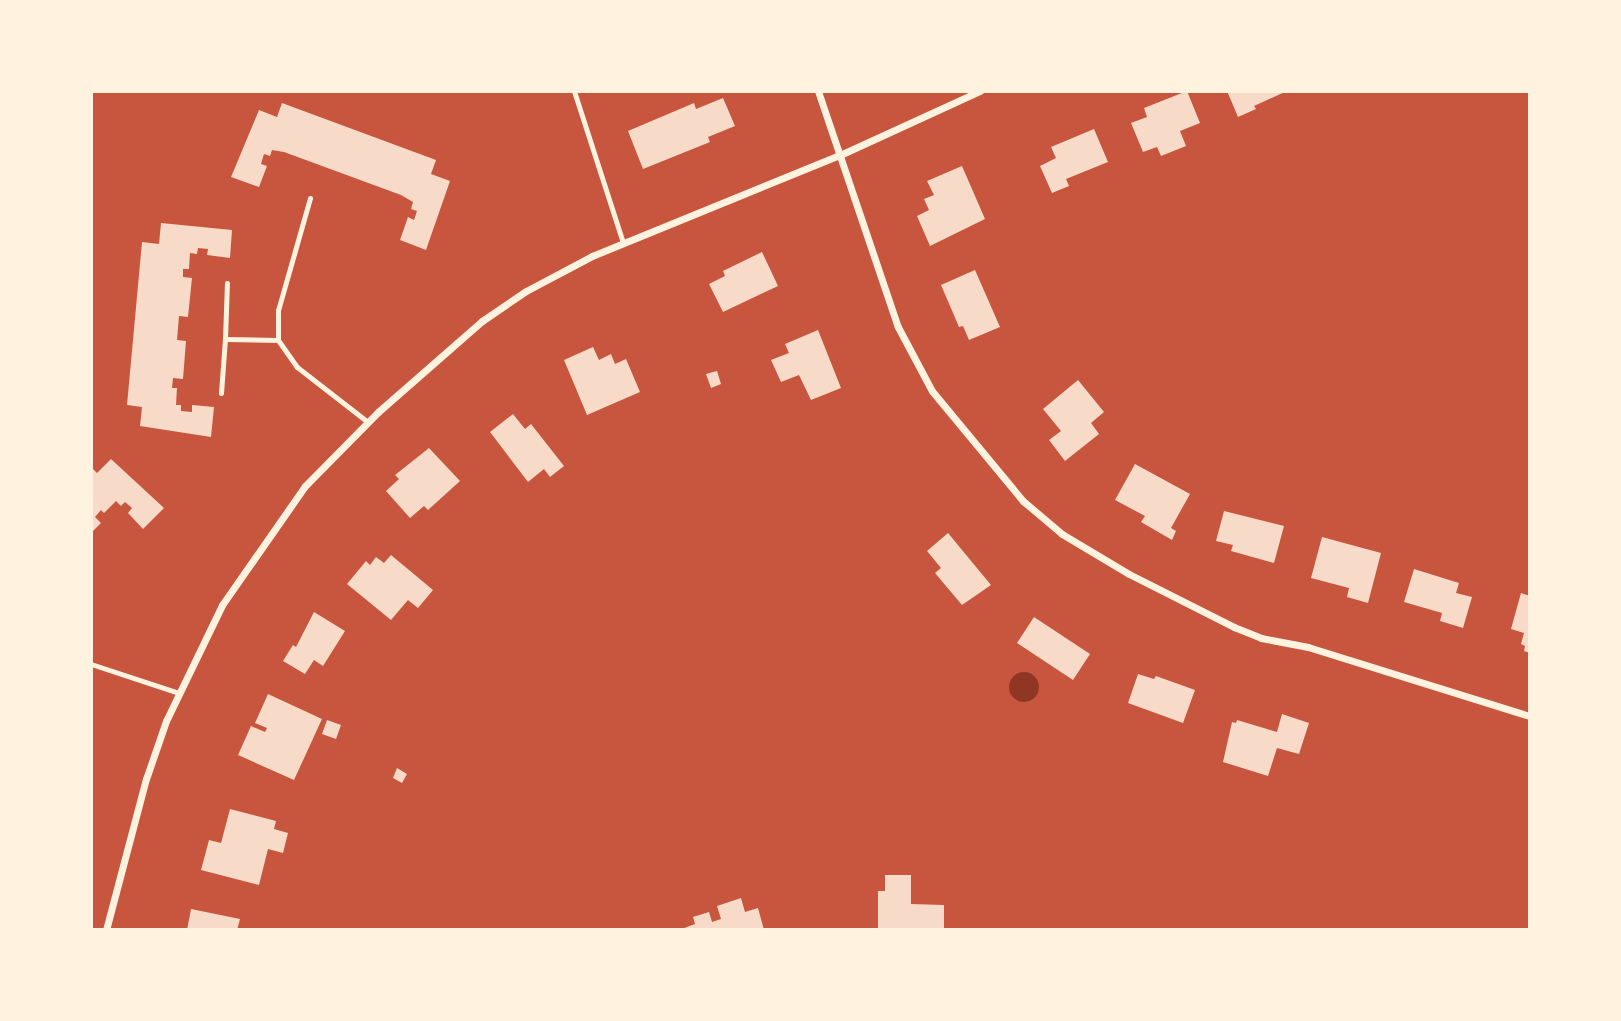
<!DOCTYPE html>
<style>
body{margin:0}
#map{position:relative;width:1621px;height:1021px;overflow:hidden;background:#c8553d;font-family:Georgia,serif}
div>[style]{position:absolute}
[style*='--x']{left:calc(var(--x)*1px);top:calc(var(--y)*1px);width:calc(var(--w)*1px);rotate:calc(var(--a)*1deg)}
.water>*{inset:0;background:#8f3625}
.round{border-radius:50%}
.building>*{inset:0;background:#f7dbc8}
.service>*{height:5px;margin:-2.5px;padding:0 2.5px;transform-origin:2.5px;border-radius:2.5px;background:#fff3e0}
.minor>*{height:7px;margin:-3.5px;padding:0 3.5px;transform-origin:3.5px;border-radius:3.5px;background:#fff3e0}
span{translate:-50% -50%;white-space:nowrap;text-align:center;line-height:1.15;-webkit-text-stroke:7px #fff3e0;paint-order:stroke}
.frame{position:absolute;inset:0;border:93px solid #fff3e0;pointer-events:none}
</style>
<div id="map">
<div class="water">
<div class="round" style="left:1009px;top:672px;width:30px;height:30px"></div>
</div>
<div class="building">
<div style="clip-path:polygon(1187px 91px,1200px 123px,1180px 131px,1186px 146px,1161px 156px,1157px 147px,1143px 152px,1131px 123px,1147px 117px,1144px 108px)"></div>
<div style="clip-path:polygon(1227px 91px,1287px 91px,1254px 106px,1256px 109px,1238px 117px)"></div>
<div style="clip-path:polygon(723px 98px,735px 126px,708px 137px,710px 142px,643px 169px,628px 131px,694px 103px,696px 109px)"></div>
<div style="clip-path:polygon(282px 103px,436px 160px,431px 174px,450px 181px,426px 250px,400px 240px,408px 217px,414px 220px,417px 211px,411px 209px,413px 202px,401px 195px,284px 152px,272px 150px,270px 156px,264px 154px,261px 164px,267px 166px,259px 187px,231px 177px,259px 110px,277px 117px)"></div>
<div style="clip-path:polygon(1094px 129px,1108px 162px,1066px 179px,1069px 186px,1052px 193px,1040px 166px,1056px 158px,1051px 147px)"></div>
<div style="clip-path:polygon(962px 166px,985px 219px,930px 246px,917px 216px,929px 210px,924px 199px,934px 195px,927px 181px)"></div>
<div style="clip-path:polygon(161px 223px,232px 230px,230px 258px,207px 255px,208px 249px,198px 248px,197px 254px,190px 253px,189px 269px,183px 269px,183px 277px,192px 278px,188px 317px,179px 316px,177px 340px,186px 341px,183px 379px,173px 378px,172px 388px,177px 388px,176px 405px,181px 405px,181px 411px,192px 412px,192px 405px,214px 407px,211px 437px,140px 426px,142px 407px,127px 405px,142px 242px,159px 244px)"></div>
<div style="clip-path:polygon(762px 252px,778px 286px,723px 312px,709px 284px,725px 276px,723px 271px)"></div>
<div style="clip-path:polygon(975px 270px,1000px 327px,969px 340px,963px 326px,959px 327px,941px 285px)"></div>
<div style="clip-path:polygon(818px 330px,841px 388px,811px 400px,799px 375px,781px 382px,771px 360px,789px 353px,785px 344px)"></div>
<div style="clip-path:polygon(593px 347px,599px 360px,611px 354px,615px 364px,626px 359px,640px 392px,587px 415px,564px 360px)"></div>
<div style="clip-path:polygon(717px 371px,721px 384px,711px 388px,706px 374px)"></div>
<div style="clip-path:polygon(1078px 380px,1104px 412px,1091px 423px,1099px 434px,1065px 461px,1049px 440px,1061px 431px,1043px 409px)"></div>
<div style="clip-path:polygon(513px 414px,525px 429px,531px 424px,564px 466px,550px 477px,544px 469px,528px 482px,490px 432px)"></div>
<div style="clip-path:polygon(429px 448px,460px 481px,428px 510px,424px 506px,410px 518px,386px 491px,399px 479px,395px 475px)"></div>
<div style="clip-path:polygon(111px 459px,164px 508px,143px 529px,128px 513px,132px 508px,125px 502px,121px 506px,116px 501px,104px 513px,101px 510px,95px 517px,101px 523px,91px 533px,91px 467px,97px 473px)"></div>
<div style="clip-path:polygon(1135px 464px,1190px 494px,1171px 528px,1176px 531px,1172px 540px,1141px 522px,1145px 516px,1115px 500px)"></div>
<div style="clip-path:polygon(1224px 511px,1284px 526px,1274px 563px,1231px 551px,1233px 545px,1216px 541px)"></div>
<div style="clip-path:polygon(948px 533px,991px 585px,962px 605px,935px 573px,941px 568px,927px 551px)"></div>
<div style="clip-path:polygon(1322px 537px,1381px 553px,1368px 603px,1347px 597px,1349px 588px,1311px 578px)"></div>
<div style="clip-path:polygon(391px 555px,433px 590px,418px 608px,408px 600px,391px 620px,347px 584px,366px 561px,370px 565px,376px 557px,384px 563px)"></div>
<div style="clip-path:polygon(1414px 569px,1459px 583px,1456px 593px,1472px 597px,1463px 628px,1440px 621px,1442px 613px,1404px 602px)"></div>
<div style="clip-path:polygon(1521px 593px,1530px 596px,1530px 653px,1524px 651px,1525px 646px,1521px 644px,1524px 633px,1511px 629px)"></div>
<div style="clip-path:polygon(314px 612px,345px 631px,323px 666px,314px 660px,305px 674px,283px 661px,293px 645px,296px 647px)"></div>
<div style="clip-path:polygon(1034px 617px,1090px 654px,1073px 680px,1017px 643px)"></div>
<div style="clip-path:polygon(1138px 674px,1154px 679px,1156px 676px,1195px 690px,1183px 723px,1128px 703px)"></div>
<div style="clip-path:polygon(268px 694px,322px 719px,294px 780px,238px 755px,251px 726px,265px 732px,267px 728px,255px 723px)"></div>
<div style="clip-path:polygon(1282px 714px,1309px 723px,1299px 754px,1277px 748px,1268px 776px,1223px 762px,1232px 722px,1236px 723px,1237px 720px,1277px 732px)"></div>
<div style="clip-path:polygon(327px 720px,341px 725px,336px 739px,322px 734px)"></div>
<div style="clip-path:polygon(397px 768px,407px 774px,402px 783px,393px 778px)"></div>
<div style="clip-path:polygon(230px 809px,276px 821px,274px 829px,288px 833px,283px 853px,268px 849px,259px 885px,201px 870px,209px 840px,221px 843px)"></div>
<div style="clip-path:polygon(885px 875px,911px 875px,911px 904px,944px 905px,944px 930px,878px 930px,878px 891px,885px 891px)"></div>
<div style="clip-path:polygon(741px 898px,745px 912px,758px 908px,764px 930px,679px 930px,695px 924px,693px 917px,709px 912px,712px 922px,721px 919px,717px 906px)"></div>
<div style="clip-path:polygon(191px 909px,240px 919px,237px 930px,187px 930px)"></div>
</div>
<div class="service">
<div style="--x:574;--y:91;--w:160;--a:72.1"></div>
<div style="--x:310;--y:198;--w:116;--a:105.9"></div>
<div style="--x:278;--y:310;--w:30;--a:90"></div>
<div style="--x:278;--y:340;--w:33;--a:55"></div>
<div style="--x:297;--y:367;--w:90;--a:37.8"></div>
<div style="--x:225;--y:339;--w:56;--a:-88"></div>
<div style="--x:221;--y:393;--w:54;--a:-85.8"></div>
<div style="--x:225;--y:339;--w:53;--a:1.1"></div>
<div style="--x:91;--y:664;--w:93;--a:18.2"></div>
</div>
<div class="minor">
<div style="--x:818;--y:91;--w:249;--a:71.3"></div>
<div style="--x:898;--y:327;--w:72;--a:62"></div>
<div style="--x:932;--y:391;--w:143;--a:50.4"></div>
<div style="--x:1023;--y:501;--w:51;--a:40.2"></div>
<div style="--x:1062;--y:534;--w:78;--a:30.8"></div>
<div style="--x:1129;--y:574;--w:118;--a:26.8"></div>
<div style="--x:1234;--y:627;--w:29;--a:22"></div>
<div style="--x:1261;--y:638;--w:48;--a:10.8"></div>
<div style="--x:1308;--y:647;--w:232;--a:17.3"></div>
<div style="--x:106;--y:930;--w:156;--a:-75.2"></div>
<div style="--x:146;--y:779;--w:61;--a:-71"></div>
<div style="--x:166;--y:721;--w:129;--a:-64.2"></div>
<div style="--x:222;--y:605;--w:145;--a:-55.1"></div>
<div style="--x:305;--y:486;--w:104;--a:-45.4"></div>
<div style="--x:378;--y:412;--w:138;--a:-41.2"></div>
<div style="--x:482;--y:321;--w:53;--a:-34.3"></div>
<div style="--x:526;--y:291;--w:75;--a:-27.9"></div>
<div style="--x:592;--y:256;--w:268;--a:-22.2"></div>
<div style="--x:840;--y:155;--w:154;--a:-24.6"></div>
</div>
<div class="frame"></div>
</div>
